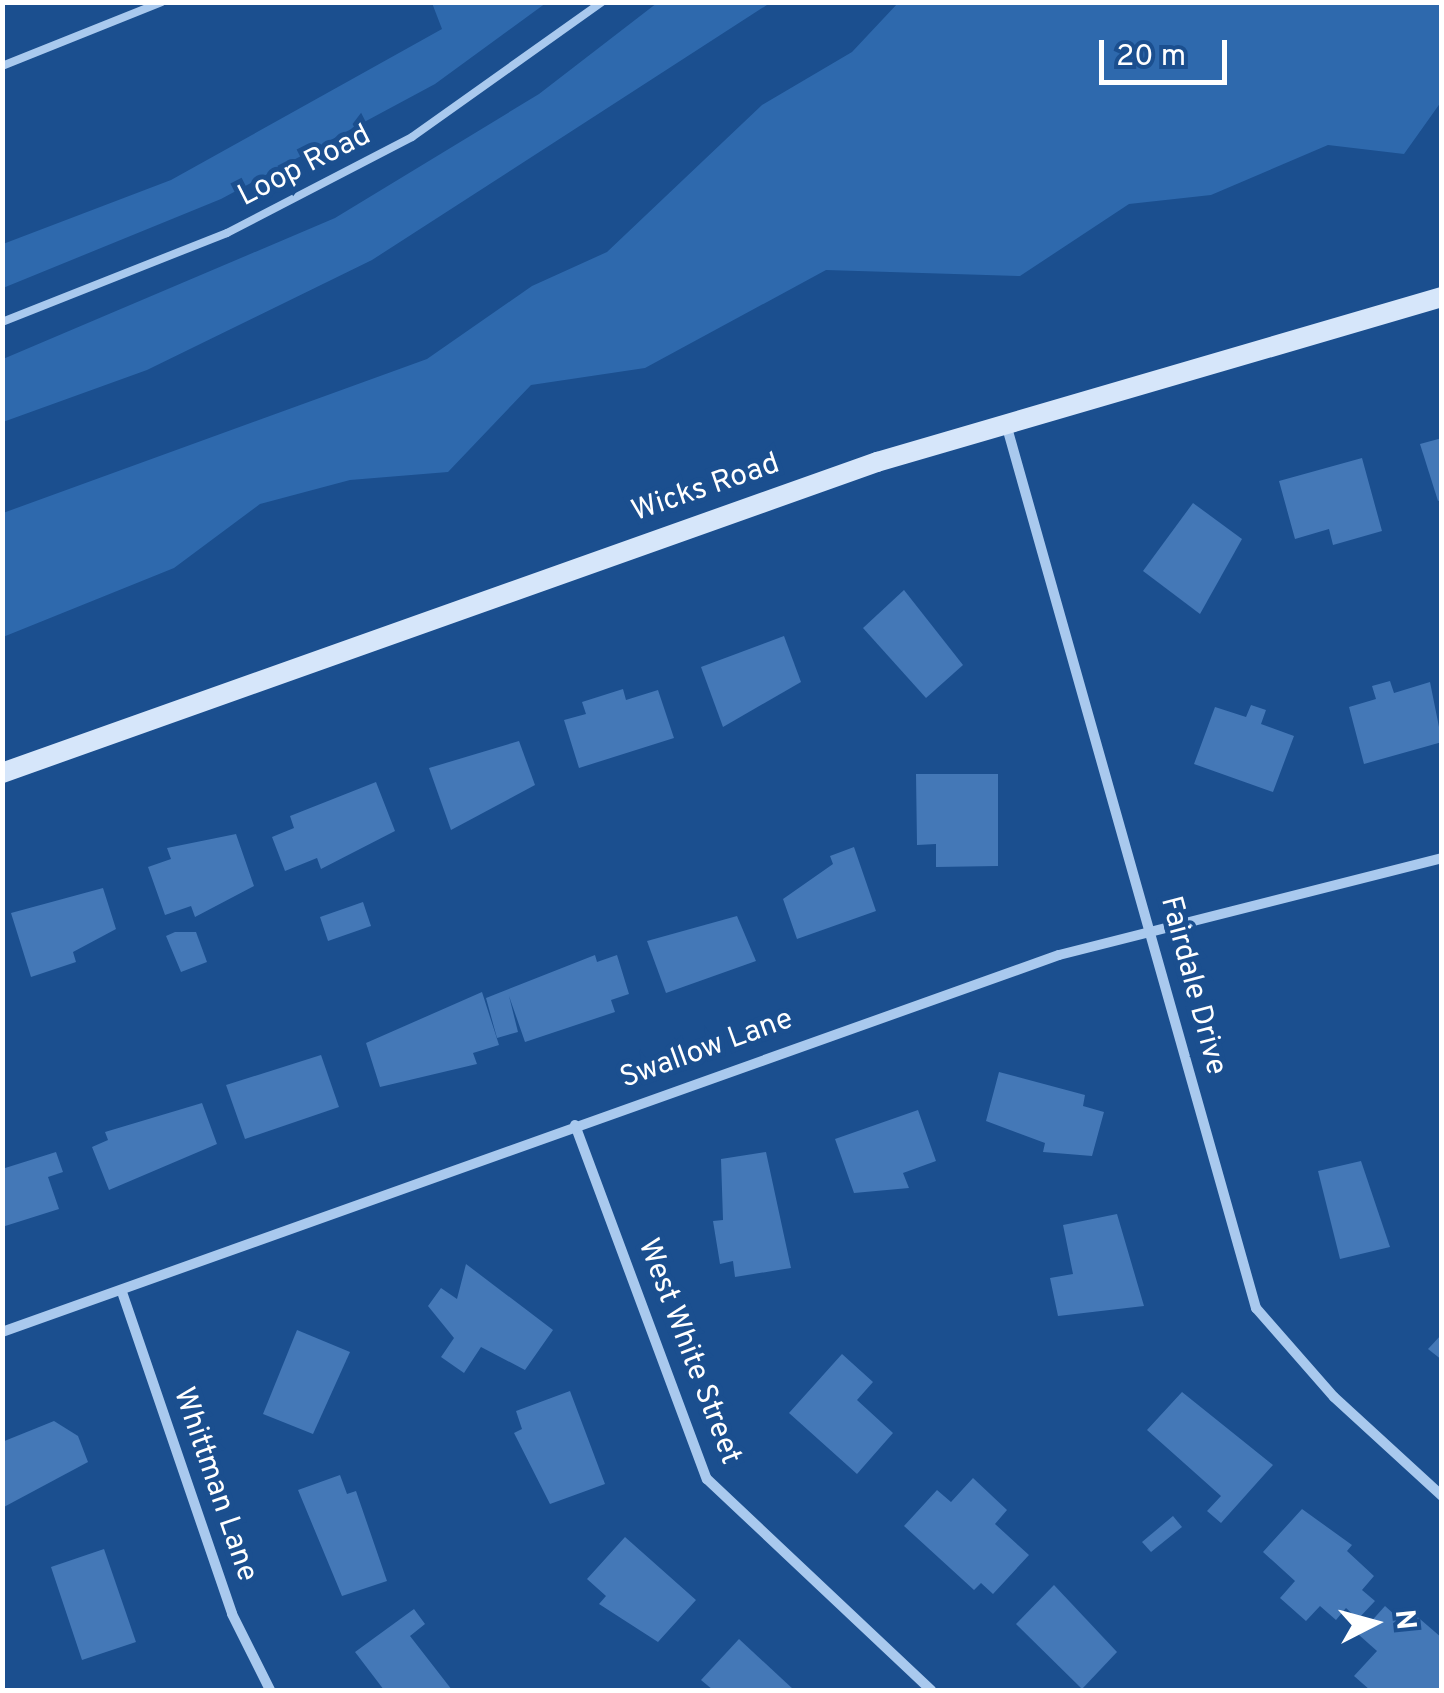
<!DOCTYPE html>
<style>
body{margin:0}
#map{position:relative;width:1444px;height:1693px;overflow:hidden;background:#1b4f8f;font-family:Overpass,sans-serif}
div>[style]{position:absolute}
[style*='--x']{left:calc(var(--x)*1px);top:calc(var(--y)*1px);width:calc(var(--w)*1px);rotate:calc(var(--a)*1deg)}
.green>*{inset:0;background:#2e69ad}
.building>*{inset:0;background:#4478b7}
.lane>*{height:8px;margin:-4px;padding:0 4px;transform-origin:4px;border-radius:4px;background:#a9c9ee}
.street>*{height:10px;margin:-5px;padding:0 5px;transform-origin:5px;border-radius:5px;background:#a9c9ee}
.secondary>*{height:20px;margin:-10px;padding:0 10px;transform-origin:10px;border-radius:10px;background:#d6e6fa}
span{translate:-50% -50%;white-space:nowrap;text-align:center;line-height:1.15;-webkit-text-stroke:10px #1b4f8f;paint-order:stroke}
.street-label{font-size:30px;color:#fff}
.frame{position:absolute;inset:0;border:5px solid #fff;pointer-events:none}
.north{position:absolute;left:1324px;top:1573px;width:100px;height:100px;-webkit-text-stroke:8px #1b4f8f;paint-order:stroke;rotate:84deg;font-size:28px;font-weight:700;line-height:40px;text-align:center;color:#fff}
.north::after{content:'';display:block;margin:auto;width:35px;height:45px;background:#fff;clip-path:polygon(50% 0,100% 100%,50% 72%,0 100%)}
.scale{position:absolute;left:1099px;top:40px;width:128px;height:45px;box-sizing:border-box;border:5px solid #fff;border-top:0;padding-left:12px;font-size:30px;line-height:35px;white-space:nowrap;color:#fff;-webkit-text-stroke:8px #1b4f8f;paint-order:stroke}
</style>
<div id="map">
<div class="green">
<div style="clip-path:polygon(432px 3px,546px 3px,435px 84px,221px 199px,3px 288px,3px 244px,171px 180px,442px 29px)"></div>
<div style="clip-path:polygon(657px 3px,770px 3px,372px 260px,147px 370px,3px 422px,3px 359px,335px 218px,539px 94px)"></div>
<div style="clip-path:polygon(898px 3px,1441px 3px,1441px 102px,1404px 154px,1328px 145px,1211px 195px,1129px 204px,1020px 276px,826px 270px,645px 368px,531px 385px,448px 472px,350px 480px,260px 504px,174px 568px,3px 637px,3px 513px,427px 359px,532px 286px,607px 252px,762px 105px,852px 52px)"></div>
</div>
<div class="building">
<div style="clip-path:polygon(1442px 438px,1442px 499px,1438px 501px,1420px 444px)"></div>
<div style="clip-path:polygon(1362px 458px,1382px 531px,1333px 545px,1329px 529px,1295px 539px,1279px 481px)"></div>
<div style="clip-path:polygon(1193px 503px,1242px 539px,1200px 614px,1143px 571px)"></div>
<div style="clip-path:polygon(904px 590px,963px 665px,926px 698px,863px 628px)"></div>
<div style="clip-path:polygon(784px 636px,801px 682px,723px 727px,701px 667px)"></div>
<div style="clip-path:polygon(1390px 681px,1394px 693px,1430px 682px,1442px 742px,1364px 764px,1349px 707px,1376px 699px,1372px 686px)"></div>
<div style="clip-path:polygon(623px 689px,626px 700px,658px 690px,674px 738px,579px 768px,564px 720px,586px 714px,582px 702px)"></div>
<div style="clip-path:polygon(1251px 705px,1266px 710px,1261px 724px,1294px 736px,1273px 792px,1194px 764px,1215px 707px,1246px 717px)"></div>
<div style="clip-path:polygon(519px 741px,535px 785px,451px 830px,429px 768px)"></div>
<div style="clip-path:polygon(916px 774px,998px 774px,998px 866px,936px 867px,936px 844px,917px 845px)"></div>
<div style="clip-path:polygon(376px 782px,395px 831px,321px 869px,317px 858px,285px 871px,272px 837px,294px 828px,290px 816px)"></div>
<div style="clip-path:polygon(236px 834px,254px 886px,195px 917px,191px 906px,165px 915px,148px 867px,171px 859px,167px 848px)"></div>
<div style="clip-path:polygon(854px 847px,876px 911px,797px 939px,783px 899px,833px 864px,830px 856px)"></div>
<div style="clip-path:polygon(103px 888px,116px 929px,73px 952px,76px 962px,31px 977px,11px 913px)"></div>
<div style="clip-path:polygon(363px 902px,371px 926px,328px 941px,320px 917px)"></div>
<div style="clip-path:polygon(737px 916px,756px 961px,666px 993px,647px 941px)"></div>
<div style="clip-path:polygon(175px 932px,196px 932px,207px 962px,181px 972px,166px 936px)"></div>
<div style="clip-path:polygon(595px 955px,597px 962px,617px 955px,629px 994px,611px 1000px,615px 1012px,525px 1042px,509px 996px,518px 1032px,497px 1038px,486px 998px)"></div>
<div style="clip-path:polygon(482px 992px,499px 1045px,473px 1053px,477px 1064px,380px 1087px,366px 1043px)"></div>
<div style="clip-path:polygon(321px 1055px,339px 1107px,245px 1139px,226px 1085px)"></div>
<div style="clip-path:polygon(999px 1072px,1085px 1095px,1083px 1106px,1104px 1112px,1092px 1156px,1043px 1152px,1045px 1143px,986px 1121px)"></div>
<div style="clip-path:polygon(202px 1103px,217px 1144px,109px 1190px,92px 1147px,108px 1140px,105px 1132px)"></div>
<div style="clip-path:polygon(918px 1110px,936px 1161px,903px 1173px,909px 1188px,854px 1193px,835px 1139px)"></div>
<div style="clip-path:polygon(56px 1152px,63px 1172px,48px 1177px,59px 1209px,2px 1227px,2px 1169px)"></div>
<div style="clip-path:polygon(766px 1152px,791px 1268px,735px 1277px,733px 1261px,720px 1264px,713px 1221px,723px 1220px,721px 1159px)"></div>
<div style="clip-path:polygon(1361px 1161px,1390px 1247px,1340px 1259px,1318px 1171px)"></div>
<div style="clip-path:polygon(1117px 1214px,1144px 1306px,1058px 1316px,1050px 1278px,1073px 1274px,1063px 1225px)"></div>
<div style="clip-path:polygon(466px 1264px,553px 1330px,525px 1370px,481px 1347px,464px 1373px,441px 1357px,454px 1338px,428px 1306px,441px 1288px,457px 1299px)"></div>
<div style="clip-path:polygon(297px 1330px,350px 1352px,313px 1434px,263px 1414px)"></div>
<div style="clip-path:polygon(1442px 1334px,1442px 1360px,1428px 1349px)"></div>
<div style="clip-path:polygon(842px 1354px,873px 1382px,857px 1400px,893px 1433px,857px 1474px,789px 1413px)"></div>
<div style="clip-path:polygon(570px 1391px,605px 1484px,550px 1504px,514px 1433px,522px 1429px,516px 1411px)"></div>
<div style="clip-path:polygon(1182px 1392px,1273px 1465px,1221px 1523px,1207px 1511px,1221px 1496px,1147px 1430px)"></div>
<div style="clip-path:polygon(54px 1421px,78px 1436px,88px 1462px,2px 1508px,2px 1442px)"></div>
<div style="clip-path:polygon(340px 1475px,347px 1494px,356px 1491px,387px 1581px,342px 1596px,298px 1490px)"></div>
<div style="clip-path:polygon(973px 1478px,1007px 1510px,995px 1524px,1029px 1555px,993px 1594px,981px 1583px,974px 1590px,904px 1526px,937px 1490px,951px 1502px)"></div>
<div style="clip-path:polygon(1302px 1509px,1352px 1545px,1347px 1551px,1374px 1576px,1362px 1590px,1375px 1601px,1358px 1619px,1346px 1608px,1336px 1620px,1320px 1606px,1306px 1621px,1280px 1598px,1295px 1581px,1263px 1552px)"></div>
<div style="clip-path:polygon(1173px 1516px,1182px 1527px,1151px 1552px,1142px 1542px)"></div>
<div style="clip-path:polygon(625px 1537px,696px 1600px,658px 1642px,599px 1604px,606px 1596px,587px 1579px)"></div>
<div style="clip-path:polygon(104px 1549px,136px 1642px,82px 1660px,51px 1567px)"></div>
<div style="clip-path:polygon(1054px 1585px,1117px 1652px,1082px 1689px,1016px 1624px)"></div>
<div style="clip-path:polygon(1385px 1606px,1404px 1623px,1413px 1613px,1442px 1638px,1442px 1690px,1370px 1690px,1354px 1676px,1377px 1651px,1359px 1635px)"></div>
<div style="clip-path:polygon(414px 1609px,425px 1624px,410px 1636px,452px 1690px,384px 1690px,355px 1652px)"></div>
<div style="clip-path:polygon(739px 1639px,794px 1690px,713px 1690px,701px 1680px)"></div>
</div>
<div class="lane">
<div style="--x:2;--y:66;--w:172;--a:-21.8"></div>
<div style="--x:2;--y:322;--w:242;--a:-21.6"></div>
<div style="--x:227;--y:233;--w:208;--a:-27.4"></div>
<div style="--x:412;--y:137;--w:233;--a:-35.4"></div>
</div>
<div class="street">
<div style="--x:1006;--y:424;--w:919;--a:74.21"></div>
<div style="--x:1256;--y:1308;--w:118;--a:48.8"></div>
<div style="--x:1334;--y:1397;--w:147;--a:42.5"></div>
<div style="--x:575;--y:1125;--w:378;--a:69.6"></div>
<div style="--x:707;--y:1479;--w:308;--a:43.3"></div>
<div style="--x:122;--y:1292;--w:340;--a:71.1"></div>
<div style="--x:232;--y:1614;--w:85;--a:63.4"></div>
<div style="--x:2;--y:1332;--w:1122;--a:-19.63"></div>
<div style="--x:1059;--y:955;--w:395;--a:-14.2"></div>
</div>
<div class="secondary">
<div style="--x:2;--y:773;--w:929;--a:-19.57"></div>
<div style="--x:877;--y:462;--w:589;--a:-16.28"></div>
</div>
<div class="street-label">
<span style="left:305px;top:167px;rotate:-27deg">Loop Road</span>
<span style="left:706px;top:489px;rotate:-19deg">Wicks Road</span>
<span style="left:1192px;top:986px;rotate:75deg">Fairdale Drive</span>
<span style="left:707px;top:1050px;rotate:-20deg">Swallow Lane</span>
<span style="left:688px;top:1352px;rotate:69deg">West White Street</span>
<span style="left:214px;top:1485px;rotate:71deg">Whittman Lane</span>
</div>
<div class="frame"></div>
<div class="north">N</div>
<div class="scale">20 m</div>
</div>
